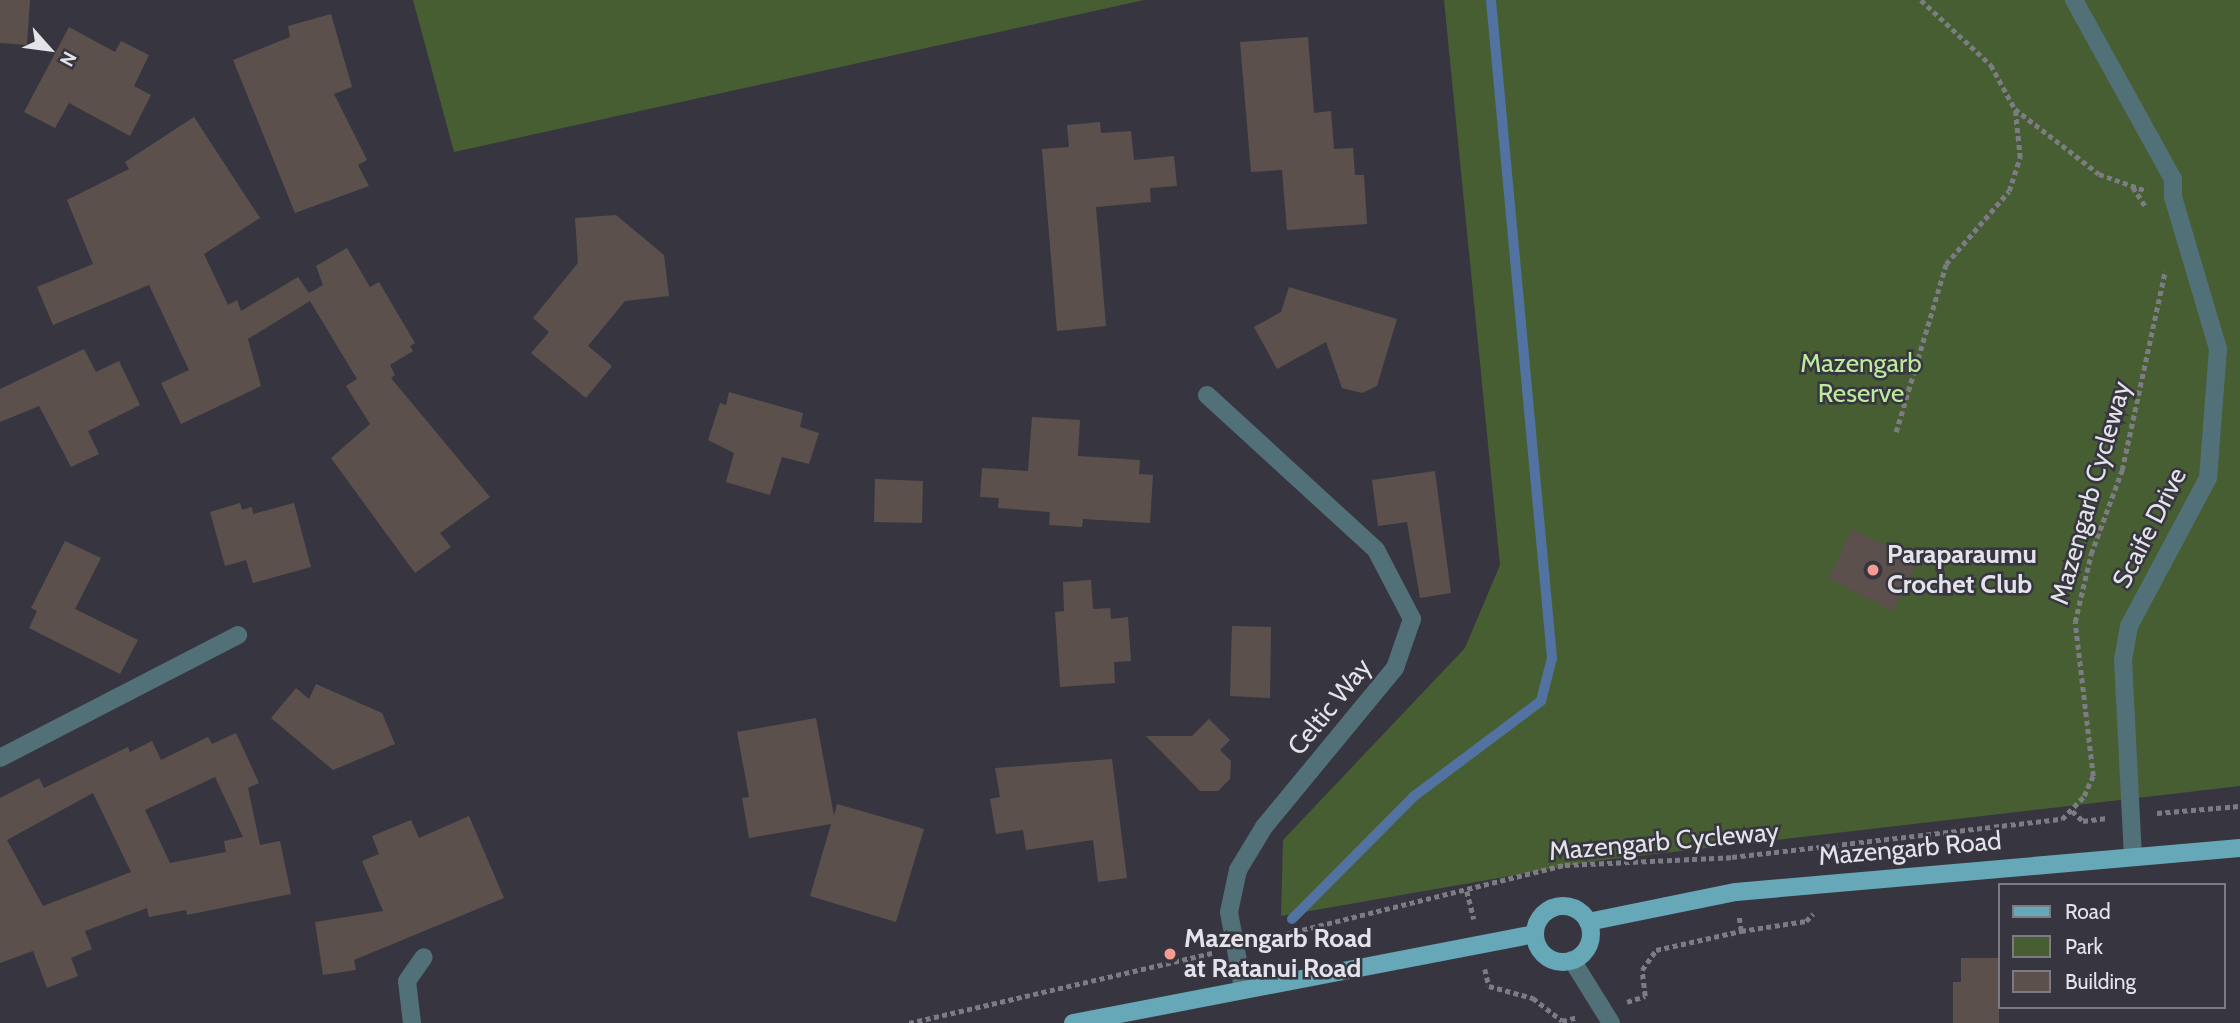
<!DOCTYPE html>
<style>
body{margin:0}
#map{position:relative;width:2240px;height:1023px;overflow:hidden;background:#373640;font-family:Cabin,sans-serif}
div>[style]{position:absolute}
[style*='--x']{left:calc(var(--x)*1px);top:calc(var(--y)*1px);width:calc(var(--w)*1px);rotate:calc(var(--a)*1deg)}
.green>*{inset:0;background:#465e32}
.stream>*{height:10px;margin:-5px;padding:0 5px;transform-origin:5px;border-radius:5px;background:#5273a2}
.building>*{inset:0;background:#5b504c}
.path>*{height:4.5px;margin-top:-2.25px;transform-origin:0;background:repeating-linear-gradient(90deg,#7d7c84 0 5px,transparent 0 8.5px)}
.minor>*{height:18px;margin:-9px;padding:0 9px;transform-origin:9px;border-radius:9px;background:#527078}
.major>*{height:18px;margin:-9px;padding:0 9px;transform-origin:9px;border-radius:9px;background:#66a8b7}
.major>.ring{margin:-9px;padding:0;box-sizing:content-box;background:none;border:18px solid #66a8b7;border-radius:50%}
.dots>*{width:19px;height:19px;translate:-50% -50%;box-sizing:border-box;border:4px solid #373640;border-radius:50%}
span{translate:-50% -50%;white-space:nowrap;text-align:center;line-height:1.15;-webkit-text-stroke:5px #373640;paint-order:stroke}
.park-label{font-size:26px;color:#bdea9c}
.street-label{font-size:26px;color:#e4e3e9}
.poi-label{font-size:26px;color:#e4e3e9;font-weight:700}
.left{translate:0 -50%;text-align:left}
.legend{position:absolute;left:1998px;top:883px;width:228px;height:126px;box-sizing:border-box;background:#373640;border:2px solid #7c7b84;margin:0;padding:9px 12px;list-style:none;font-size:21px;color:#e4e3e9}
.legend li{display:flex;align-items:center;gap:14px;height:35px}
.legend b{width:35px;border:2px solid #7c7b84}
.north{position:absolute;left:14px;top:14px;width:70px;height:70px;-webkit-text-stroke:5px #373640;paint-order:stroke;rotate:118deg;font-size:19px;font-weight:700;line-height:28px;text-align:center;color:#e4e3e9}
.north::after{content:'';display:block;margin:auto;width:24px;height:32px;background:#e4e3e9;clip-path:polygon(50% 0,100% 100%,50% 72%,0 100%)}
</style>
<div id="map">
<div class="green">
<div style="clip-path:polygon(413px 0,1144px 0,454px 152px)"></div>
<div style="clip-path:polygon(1444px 0,2240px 0,2240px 786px,1596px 861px,1281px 916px,1283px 840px,1465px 648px,1500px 565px)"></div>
</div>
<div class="stream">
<div style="--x:1292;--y:919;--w:172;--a:-45.2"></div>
<div style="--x:1413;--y:797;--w:160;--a:-36.9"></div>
<div style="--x:1541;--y:701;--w:44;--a:-75.7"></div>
<div style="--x:1552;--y:658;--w:661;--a:-95.3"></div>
</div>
<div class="building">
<div style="clip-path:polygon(0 0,30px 0,27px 45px,0 43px)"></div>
<div style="clip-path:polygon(331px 14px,352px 87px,334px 94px,367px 160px,358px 165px,369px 186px,295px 213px,233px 60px,290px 37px,288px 26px)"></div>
<div style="clip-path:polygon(69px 27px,115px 52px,121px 41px,149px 55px,134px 86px,151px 95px,130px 136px,69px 103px,55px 128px,24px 112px)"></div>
<div style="clip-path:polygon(1308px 37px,1314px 113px,1331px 111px,1334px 149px,1353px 148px,1355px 175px,1364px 175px,1367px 224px,1287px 230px,1282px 170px,1251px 172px,1240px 42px)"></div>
<div style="clip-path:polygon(194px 117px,260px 218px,204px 254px,228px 305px,237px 300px,241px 311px,298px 277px,309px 293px,323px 285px,316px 266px,347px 248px,370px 287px,379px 282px,415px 343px,410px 346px,413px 351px,390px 365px,395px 375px,391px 378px,490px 497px,440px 533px,451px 547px,415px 573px,331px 458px,370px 424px,346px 386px,357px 379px,310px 301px,248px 339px,261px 386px,181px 424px,161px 383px,189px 370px,149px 285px,53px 325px,37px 287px,93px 264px,67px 200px,129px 169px,125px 162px)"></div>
<div style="clip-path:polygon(1100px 122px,1101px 133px,1131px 131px,1134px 160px,1174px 156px,1177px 186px,1150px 188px,1151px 202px,1096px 207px,1106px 326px,1057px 331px,1042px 149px,1069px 147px,1067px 125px)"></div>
<div style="clip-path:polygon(616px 215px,664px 255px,669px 296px,625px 301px,588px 346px,612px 366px,586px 398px,531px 353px,549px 332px,533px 318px,578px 263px,575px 218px)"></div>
<div style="clip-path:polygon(1289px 287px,1397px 319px,1377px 386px,1362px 393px,1342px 388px,1326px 342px,1277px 369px,1254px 327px,1281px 312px)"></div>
<div style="clip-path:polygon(84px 349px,96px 372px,119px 361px,140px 405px,88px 431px,99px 454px,71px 467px,39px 406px,0 422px,0 389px)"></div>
<div style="clip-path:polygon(729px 392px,803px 413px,800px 427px,819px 433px,809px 464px,782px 457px,770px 495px,726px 482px,734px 453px,708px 440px,720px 403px,726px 405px)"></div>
<div style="clip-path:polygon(1032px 417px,1080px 420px,1078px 456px,1140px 460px,1139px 474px,1153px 475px,1150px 523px,1083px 519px,1082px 527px,1049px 525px,1050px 512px,998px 508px,999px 498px,980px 497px,982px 468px,1028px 471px)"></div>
<div style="clip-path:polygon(1435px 471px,1451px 593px,1420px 598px,1407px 522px,1378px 526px,1372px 480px)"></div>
<div style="clip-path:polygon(875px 479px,923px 481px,922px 523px,874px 522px)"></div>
<div style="clip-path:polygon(240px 503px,242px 510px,252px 507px,253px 514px,294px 503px,311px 567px,253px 583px,246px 560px,225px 566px,210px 512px)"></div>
<div style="clip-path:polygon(1852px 529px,1918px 561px,1893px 611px,1828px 579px)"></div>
<div style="clip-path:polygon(65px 541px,101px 558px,75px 609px,138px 640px,120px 674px,29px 628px,37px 611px,31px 608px)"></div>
<div style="clip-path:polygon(1091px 580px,1093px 609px,1110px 608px,1111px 619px,1128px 617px,1131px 661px,1114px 662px,1115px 683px,1060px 687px,1055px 612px,1064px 611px,1063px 582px)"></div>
<div style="clip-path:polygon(1232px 626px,1271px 627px,1270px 698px,1230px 696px)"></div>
<div style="clip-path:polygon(316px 684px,382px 713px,395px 744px,333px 770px,271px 718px,296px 688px,309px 699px)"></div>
<div style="clip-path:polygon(816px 718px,834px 816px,837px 804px,924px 829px,896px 922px,810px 896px,831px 824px,749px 838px,742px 798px,749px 797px,737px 732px)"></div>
<div style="clip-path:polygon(1209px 719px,1230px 740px,1220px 750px,1231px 761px,1230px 779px,1218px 791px,1200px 791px,1146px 736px,1192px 736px)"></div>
<div style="clip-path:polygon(evenodd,236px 733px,259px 783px,248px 788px,260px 845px,280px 841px,291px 894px,187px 915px,186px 910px,149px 917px,147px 908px,85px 931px,92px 949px,71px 958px,78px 976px,47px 988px,33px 951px,0 963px,0 798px,39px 778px,44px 788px,128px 747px,130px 752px,152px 741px,161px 760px,208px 737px,212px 744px,236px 733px,215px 777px,243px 837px,224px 841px,226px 852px,170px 863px,145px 810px,215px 777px,236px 733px,93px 793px,131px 872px,43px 906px,7px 840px,93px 793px)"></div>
<div style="clip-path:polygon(1112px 759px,1127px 878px,1098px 882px,1093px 840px,1026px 850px,1023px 830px,996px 834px,990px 799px,1000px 797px,995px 768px)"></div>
<div style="clip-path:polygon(469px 816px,504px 898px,354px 960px,356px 970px,323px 975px,315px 922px,383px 911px,362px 861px,379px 854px,372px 836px,411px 820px,419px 838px)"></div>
<div style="clip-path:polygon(1961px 958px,1999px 958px,1999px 1023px,1953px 1023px,1953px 982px,1961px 982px)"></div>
</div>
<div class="path">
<div style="--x:1921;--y:0;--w:96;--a:42.9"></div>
<div style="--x:1991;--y:65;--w:50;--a:61.4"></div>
<div style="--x:2015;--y:109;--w:106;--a:37.7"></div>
<div style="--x:2099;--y:174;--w:51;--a:19.5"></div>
<div style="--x:2133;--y:187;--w:24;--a:57"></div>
<div style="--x:1896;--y:432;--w:175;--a:-73.4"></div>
<div style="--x:1946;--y:264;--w:96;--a:-49.2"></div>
<div style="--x:2009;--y:191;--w:35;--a:-72"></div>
<div style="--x:2020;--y:158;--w:49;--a:-95.8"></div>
<div style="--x:2072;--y:811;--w:15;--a:42"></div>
<div style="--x:2083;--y:821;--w:24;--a:-7"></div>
<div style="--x:2157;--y:813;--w:83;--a:-4.8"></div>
<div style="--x:1467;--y:891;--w:29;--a:76"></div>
<div style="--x:1741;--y:931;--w:66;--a:-8.7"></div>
<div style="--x:1806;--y:921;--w:10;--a:-45"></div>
<div style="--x:1261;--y:940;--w:313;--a:-13.9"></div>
<div style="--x:1565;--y:865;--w:167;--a:-2.7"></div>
<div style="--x:1732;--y:857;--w:332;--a:-6.6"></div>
<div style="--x:2062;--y:819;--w:32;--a:-46"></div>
<div style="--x:2084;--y:796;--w:22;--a:-66"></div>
<div style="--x:2093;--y:776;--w:155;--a:-96.7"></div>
<div style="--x:2075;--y:622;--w:70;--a:-76.8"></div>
<div style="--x:2091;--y:554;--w:90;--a:-69.7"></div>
<div style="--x:2122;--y:470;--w:204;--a:-77.8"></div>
<div style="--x:1485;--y:969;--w:17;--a:77"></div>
<div style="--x:1489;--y:986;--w:46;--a:15.3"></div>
<div style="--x:1533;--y:998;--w:37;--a:38"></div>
<div style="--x:1562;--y:1021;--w:16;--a:-14"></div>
<div style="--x:1627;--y:1002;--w:19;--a:-18"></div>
<div style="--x:1645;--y:996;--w:26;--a:-97"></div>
<div style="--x:1642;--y:970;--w:24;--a:-55"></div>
<div style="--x:1656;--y:950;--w:87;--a:-12.6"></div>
<div style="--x:1741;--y:931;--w:14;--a:-98"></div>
<div style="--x:909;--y:1023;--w:311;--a:-13"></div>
</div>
<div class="minor">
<div style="--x:2074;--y:0;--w:205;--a:61.1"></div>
<div style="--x:2173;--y:179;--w:18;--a:90"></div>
<div style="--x:2173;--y:197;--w:159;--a:73.5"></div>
<div style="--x:2218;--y:349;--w:129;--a:94.4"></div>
<div style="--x:2208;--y:478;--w:168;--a:118.1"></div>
<div style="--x:2129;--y:626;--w:35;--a:100"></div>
<div style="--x:2123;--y:660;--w:197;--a:87.1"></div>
<div style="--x:1207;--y:395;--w:229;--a:42.5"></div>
<div style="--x:1376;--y:550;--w:78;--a:62.4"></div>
<div style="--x:1412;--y:619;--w:52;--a:109.1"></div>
<div style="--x:1395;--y:668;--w:206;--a:129.5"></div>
<div style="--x:1264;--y:827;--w:50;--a:121.2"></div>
<div style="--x:1238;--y:870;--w:43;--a:102.1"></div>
<div style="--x:1229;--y:912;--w:77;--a:79.6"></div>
<div style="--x:0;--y:758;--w:268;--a:-27.3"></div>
<div style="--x:1572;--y:960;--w:74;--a:58.2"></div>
<div style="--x:412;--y:1023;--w:42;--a:-96.8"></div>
<div style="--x:407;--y:981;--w:29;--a:-55"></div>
</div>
<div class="major">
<div class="ring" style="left:1535px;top:906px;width:38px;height:38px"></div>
<div style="--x:1588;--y:922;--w:151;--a:-11.5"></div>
<div style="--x:1736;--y:892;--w:506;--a:-4.99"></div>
<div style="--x:1073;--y:1023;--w:470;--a:-10.9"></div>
</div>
<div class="dots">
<div style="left:1873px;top:570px;background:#f59c92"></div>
<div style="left:1170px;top:954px;background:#f59c92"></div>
</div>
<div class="park-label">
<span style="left:1861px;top:379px">Mazengarb<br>Reserve</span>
</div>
<div class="street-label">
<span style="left:2091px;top:493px;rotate:-74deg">Mazengarb Cycleway</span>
<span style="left:2150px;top:528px;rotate:-63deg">Scaife Drive</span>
<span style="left:1330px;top:707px;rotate:-51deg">Celtic Way</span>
<span style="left:1664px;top:842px;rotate:-5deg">Mazengarb Cycleway</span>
<span style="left:1910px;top:849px;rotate:-5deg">Mazengarb Road</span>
</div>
<div class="poi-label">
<span class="left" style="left:1887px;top:570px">Paraparaumu<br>Crochet Club</span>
<span class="left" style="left:1184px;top:954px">Mazengarb Road<br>at Ratanui Road</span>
</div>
<ul class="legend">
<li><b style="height:9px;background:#66a8b7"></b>Road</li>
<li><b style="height:19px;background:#465e32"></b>Park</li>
<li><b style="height:19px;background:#5b504c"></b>Building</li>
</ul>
<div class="north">N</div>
</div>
